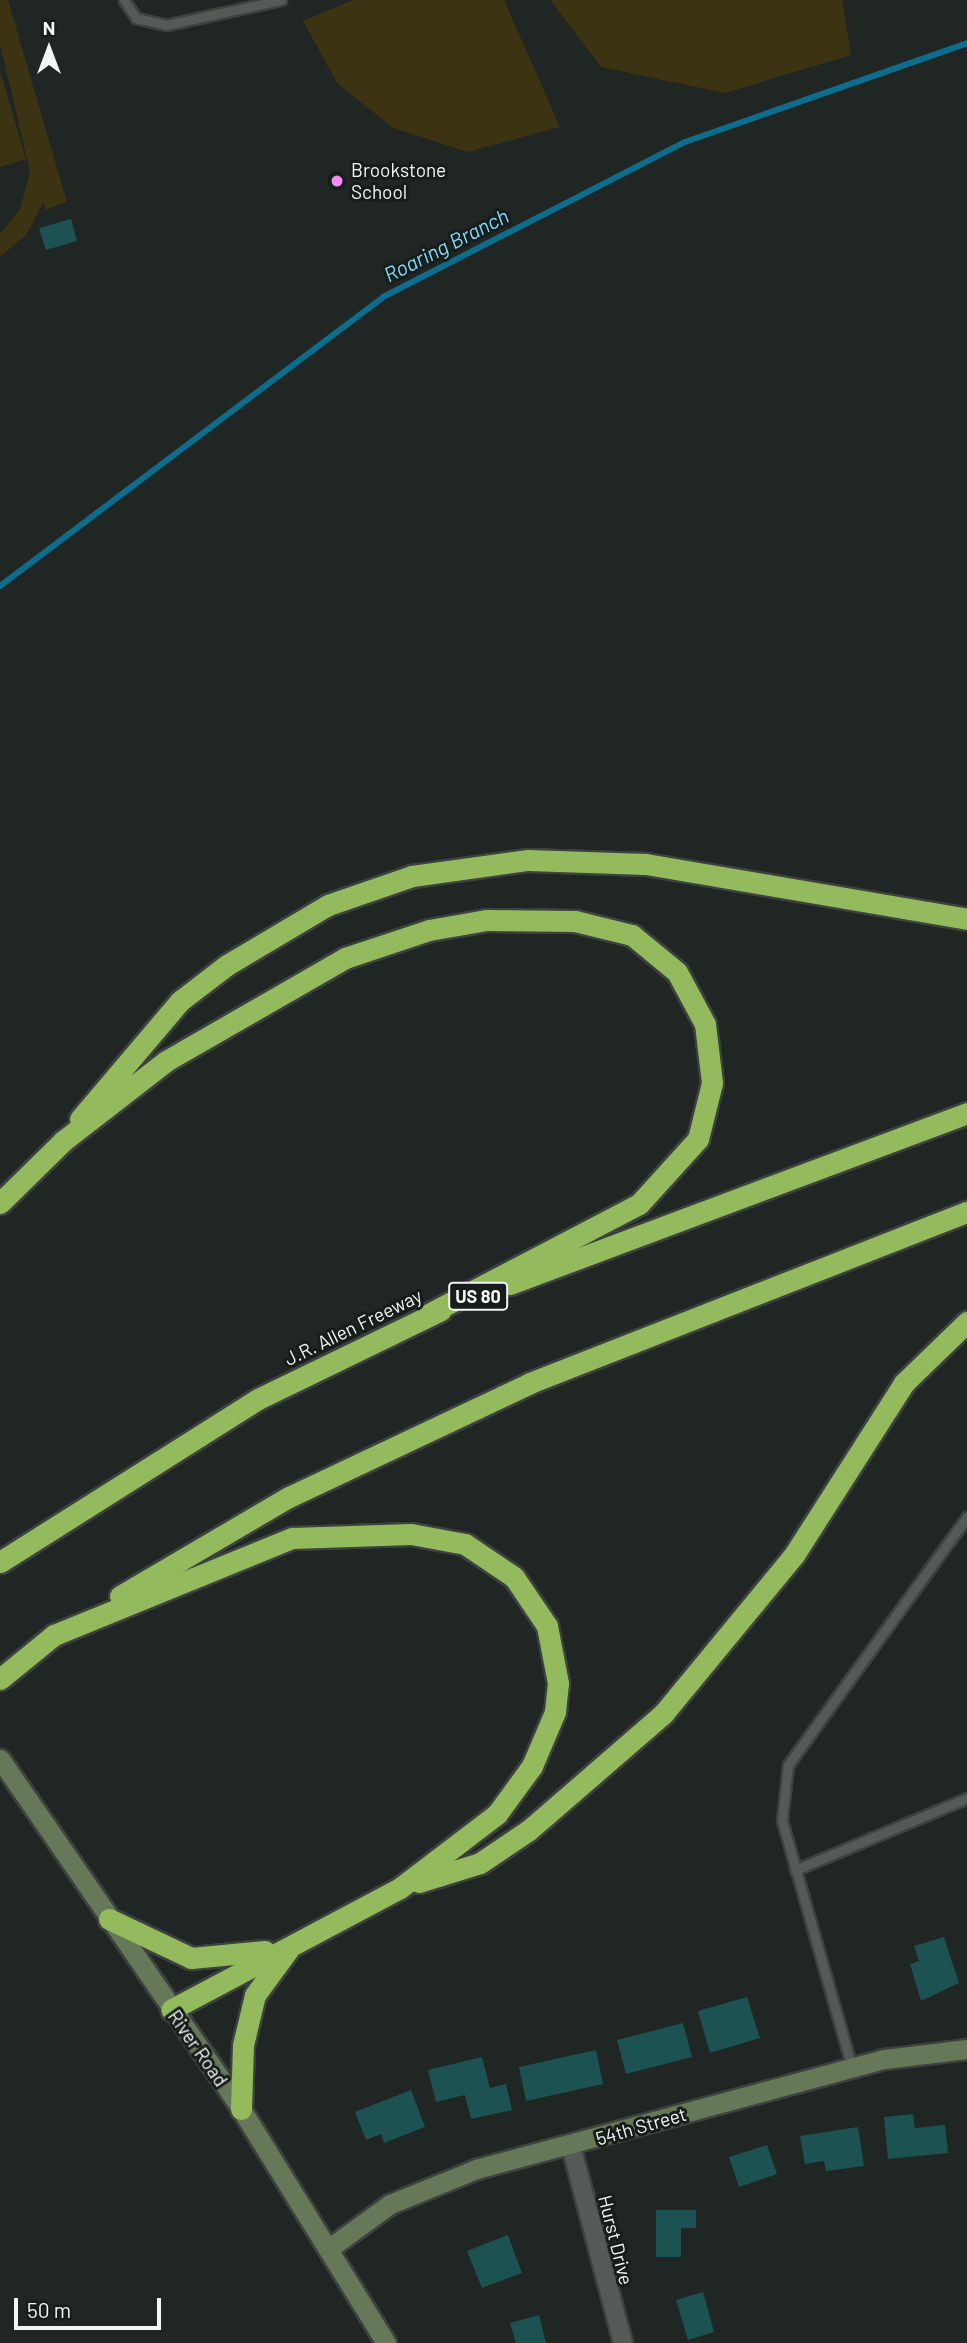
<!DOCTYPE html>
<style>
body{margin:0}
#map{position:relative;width:967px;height:2343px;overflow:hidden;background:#202623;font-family:Barlow,sans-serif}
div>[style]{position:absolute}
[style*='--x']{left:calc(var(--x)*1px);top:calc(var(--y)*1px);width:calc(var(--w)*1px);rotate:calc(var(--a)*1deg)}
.green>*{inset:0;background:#3b3311}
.stream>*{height:6px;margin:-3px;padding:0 3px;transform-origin:3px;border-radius:3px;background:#0c6d8c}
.building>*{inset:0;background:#1c5251}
.roads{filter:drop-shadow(2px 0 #3d423f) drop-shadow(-2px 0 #3d423f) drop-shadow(0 2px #3d423f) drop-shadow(0 -2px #3d423f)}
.service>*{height:9px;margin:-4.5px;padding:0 4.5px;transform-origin:4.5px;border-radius:4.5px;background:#545b57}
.minor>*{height:18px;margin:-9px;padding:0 9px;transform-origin:9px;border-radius:9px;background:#545b57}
.secondary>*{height:19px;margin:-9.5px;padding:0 9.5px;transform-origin:9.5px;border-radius:9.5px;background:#677859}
.motorway>*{height:21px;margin:-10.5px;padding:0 10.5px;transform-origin:10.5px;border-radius:10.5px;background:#94ba5e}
.dots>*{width:19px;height:19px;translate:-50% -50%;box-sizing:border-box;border:4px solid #171d1a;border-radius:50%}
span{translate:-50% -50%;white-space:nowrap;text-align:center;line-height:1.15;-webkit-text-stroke:6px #171d1a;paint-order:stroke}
.shield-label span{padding:2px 5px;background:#171d1a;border:2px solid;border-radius:5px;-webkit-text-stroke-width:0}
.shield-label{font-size:18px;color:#f2f6f4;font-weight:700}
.poi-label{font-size:19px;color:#f2f6f4}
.left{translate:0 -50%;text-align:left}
.street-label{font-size:19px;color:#f2f6f4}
.water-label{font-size:21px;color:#83daff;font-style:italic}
.north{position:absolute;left:14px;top:14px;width:70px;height:70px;-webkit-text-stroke:5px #171d1a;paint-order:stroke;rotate:0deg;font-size:19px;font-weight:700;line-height:28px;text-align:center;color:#f2f6f4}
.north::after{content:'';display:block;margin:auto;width:24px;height:32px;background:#f2f6f4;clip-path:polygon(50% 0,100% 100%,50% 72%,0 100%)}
.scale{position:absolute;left:14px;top:2298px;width:147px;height:32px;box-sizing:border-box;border:4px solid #f2f6f4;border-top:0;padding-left:9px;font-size:21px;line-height:24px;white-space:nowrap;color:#f2f6f4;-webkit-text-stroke:5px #171d1a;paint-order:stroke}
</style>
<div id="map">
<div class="green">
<div style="clip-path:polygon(0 0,8px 0,67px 202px,45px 210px,44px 202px,26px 235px,0 257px,0 234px,20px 209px,30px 171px,0 44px)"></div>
<div style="clip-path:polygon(353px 0,504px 0,560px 127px,468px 152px,393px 128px,338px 84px,303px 21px)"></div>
<div style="clip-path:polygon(550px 0,842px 0,851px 55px,725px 93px,601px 67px)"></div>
<div style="clip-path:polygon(0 71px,26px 159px,0 167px)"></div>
</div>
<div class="stream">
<div style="--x:0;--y:586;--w:480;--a:-37"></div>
<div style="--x:383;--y:297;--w:339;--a:-27.2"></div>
<div style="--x:685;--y:142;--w:299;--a:-19.3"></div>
</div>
<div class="building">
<div style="clip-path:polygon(71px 219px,77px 241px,46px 250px,39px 228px)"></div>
<div style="clip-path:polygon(944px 1937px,959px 1983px,921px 2001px,910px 1964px,919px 1961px,914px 1946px)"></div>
<div style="clip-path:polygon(747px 1997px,760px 2038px,710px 2053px,698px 2011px)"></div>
<div style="clip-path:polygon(683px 2023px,692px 2057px,626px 2074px,617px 2040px)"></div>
<div style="clip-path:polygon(596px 2050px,603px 2084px,526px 2101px,519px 2067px)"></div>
<div style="clip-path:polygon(482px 2057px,490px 2088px,506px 2084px,512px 2110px,471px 2119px,465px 2095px,436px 2102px,428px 2070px)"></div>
<div style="clip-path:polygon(411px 2090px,425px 2127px,384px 2143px,381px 2134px,366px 2140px,355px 2112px)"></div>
<div style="clip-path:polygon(913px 2114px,915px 2128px,945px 2125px,948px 2153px,888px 2159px,884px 2117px)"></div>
<div style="clip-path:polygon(858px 2127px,864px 2166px,826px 2171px,824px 2161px,805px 2164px,800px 2136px)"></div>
<div style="clip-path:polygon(767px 2145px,777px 2174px,739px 2187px,729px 2157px)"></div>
<div style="clip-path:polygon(656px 2210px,696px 2210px,696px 2228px,681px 2228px,681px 2257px,656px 2257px)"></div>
<div style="clip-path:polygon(508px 2235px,522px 2273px,482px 2288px,467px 2251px)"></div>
<div style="clip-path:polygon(703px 2292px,714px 2332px,688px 2340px,676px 2300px)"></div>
<div style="clip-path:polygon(539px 2315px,546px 2343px,516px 2343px,510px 2323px)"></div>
</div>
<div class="roads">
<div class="service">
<div style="--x:124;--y:0;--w:22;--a:56"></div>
<div style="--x:136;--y:18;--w:31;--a:13"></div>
<div style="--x:166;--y:25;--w:118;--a:-12.3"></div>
<div style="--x:795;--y:1870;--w:186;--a:-22.7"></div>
<div style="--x:852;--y:2068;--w:258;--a:-105.8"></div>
<div style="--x:782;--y:1820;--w:55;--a:-83.8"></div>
<div style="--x:788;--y:1765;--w:306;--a:-54.2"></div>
</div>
<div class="minor">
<div style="--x:571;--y:2146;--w:204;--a:75.2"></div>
</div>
<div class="secondary">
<div style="--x:0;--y:1759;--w:425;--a:55.4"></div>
<div style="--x:241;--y:2109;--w:275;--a:58.2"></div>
<div style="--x:331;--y:2247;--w:73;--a:-36.1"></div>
<div style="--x:390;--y:2204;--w:93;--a:-22.1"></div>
<div style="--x:476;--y:2169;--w:424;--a:-15.1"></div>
<div style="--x:885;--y:2059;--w:83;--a:-7"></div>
</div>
<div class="motorway">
<div style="--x:80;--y:1119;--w:155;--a:-49.7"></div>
<div style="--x:180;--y:1001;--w:59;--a:-37.5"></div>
<div style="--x:227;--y:965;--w:117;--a:-30.7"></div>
<div style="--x:328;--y:905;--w:89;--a:-19"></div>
<div style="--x:412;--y:876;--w:117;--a:-7.9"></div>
<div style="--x:528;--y:860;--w:118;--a:1.9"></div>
<div style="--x:646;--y:864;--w:326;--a:9.7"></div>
<div style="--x:0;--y:1203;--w:88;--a:-44.5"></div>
<div style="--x:63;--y:1141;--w:130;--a:-37.8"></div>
<div style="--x:166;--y:1061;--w:207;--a:-29.9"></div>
<div style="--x:345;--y:958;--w:89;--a:-18.4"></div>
<div style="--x:429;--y:930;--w:59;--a:-9.8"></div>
<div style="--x:487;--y:920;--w:88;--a:0.7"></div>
<div style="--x:575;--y:921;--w:59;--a:13.8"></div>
<div style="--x:632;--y:935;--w:58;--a:39.4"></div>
<div style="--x:677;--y:972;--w:59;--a:61.7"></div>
<div style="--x:705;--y:1024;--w:59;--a:83.2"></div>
<div style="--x:712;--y:1083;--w:58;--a:104"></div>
<div style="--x:698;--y:1139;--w:88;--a:132.2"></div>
<div style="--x:639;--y:1204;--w:237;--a:152.4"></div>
<div style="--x:510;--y:1284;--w:488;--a:-20.5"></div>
<div style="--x:0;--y:1562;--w:305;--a:-32.3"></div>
<div style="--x:258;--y:1399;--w:203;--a:-25.9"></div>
<div style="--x:120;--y:1596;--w:196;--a:-30.4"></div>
<div style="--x:289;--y:1497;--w:267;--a:-25.3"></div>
<div style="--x:530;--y:1383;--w:469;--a:-21.4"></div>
<div style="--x:0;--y:1679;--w:70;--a:-39.2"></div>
<div style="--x:54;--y:1635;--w:257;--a:-22.2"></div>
<div style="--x:292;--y:1538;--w:119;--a:-1.9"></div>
<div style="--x:411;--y:1534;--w:55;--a:10.5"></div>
<div style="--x:465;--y:1544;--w:59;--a:34"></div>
<div style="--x:514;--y:1577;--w:59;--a:56"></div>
<div style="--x:547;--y:1626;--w:58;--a:79.1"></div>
<div style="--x:558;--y:1683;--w:29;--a:96"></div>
<div style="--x:555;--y:1712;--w:59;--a:113.1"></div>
<div style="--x:532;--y:1766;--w:59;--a:126.1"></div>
<div style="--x:497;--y:1814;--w:122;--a:142.7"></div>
<div style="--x:400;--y:1888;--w:259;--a:152"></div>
<div style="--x:419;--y:1882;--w:64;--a:-17.3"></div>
<div style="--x:480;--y:1863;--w:59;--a:-34"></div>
<div style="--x:529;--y:1830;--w:177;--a:-40.9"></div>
<div style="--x:663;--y:1714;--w:206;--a:-50.5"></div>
<div style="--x:794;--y:1555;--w:204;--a:-57.4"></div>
<div style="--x:904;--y:1383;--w:88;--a:-44.1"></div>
<div style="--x:109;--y:1919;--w:91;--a:25.4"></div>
<div style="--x:191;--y:1958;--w:74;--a:-5.4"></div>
<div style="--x:241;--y:2109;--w:64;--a:-88.2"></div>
<div style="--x:243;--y:2045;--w:51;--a:-76.5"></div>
<div style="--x:255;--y:1995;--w:56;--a:-53.7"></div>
</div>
</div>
<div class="dots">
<div style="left:337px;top:181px;background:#f08bf5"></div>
</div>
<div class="shield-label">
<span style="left:478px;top:1296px">US 80</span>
</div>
<div class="poi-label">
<span class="left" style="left:351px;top:181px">Brookstone<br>School</span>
</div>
<div class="street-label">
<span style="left:353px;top:1327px;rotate:-26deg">J.R. Allen Freeway</span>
<span style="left:198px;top:2048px;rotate:55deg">River Road</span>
<span style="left:641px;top:2126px;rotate:-16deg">54th Street</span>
<span style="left:616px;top:2240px;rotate:76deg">Hurst Drive</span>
</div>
<div class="water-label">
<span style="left:446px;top:245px;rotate:-27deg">Roaring Branch</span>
</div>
<div class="north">N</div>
<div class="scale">50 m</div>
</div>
